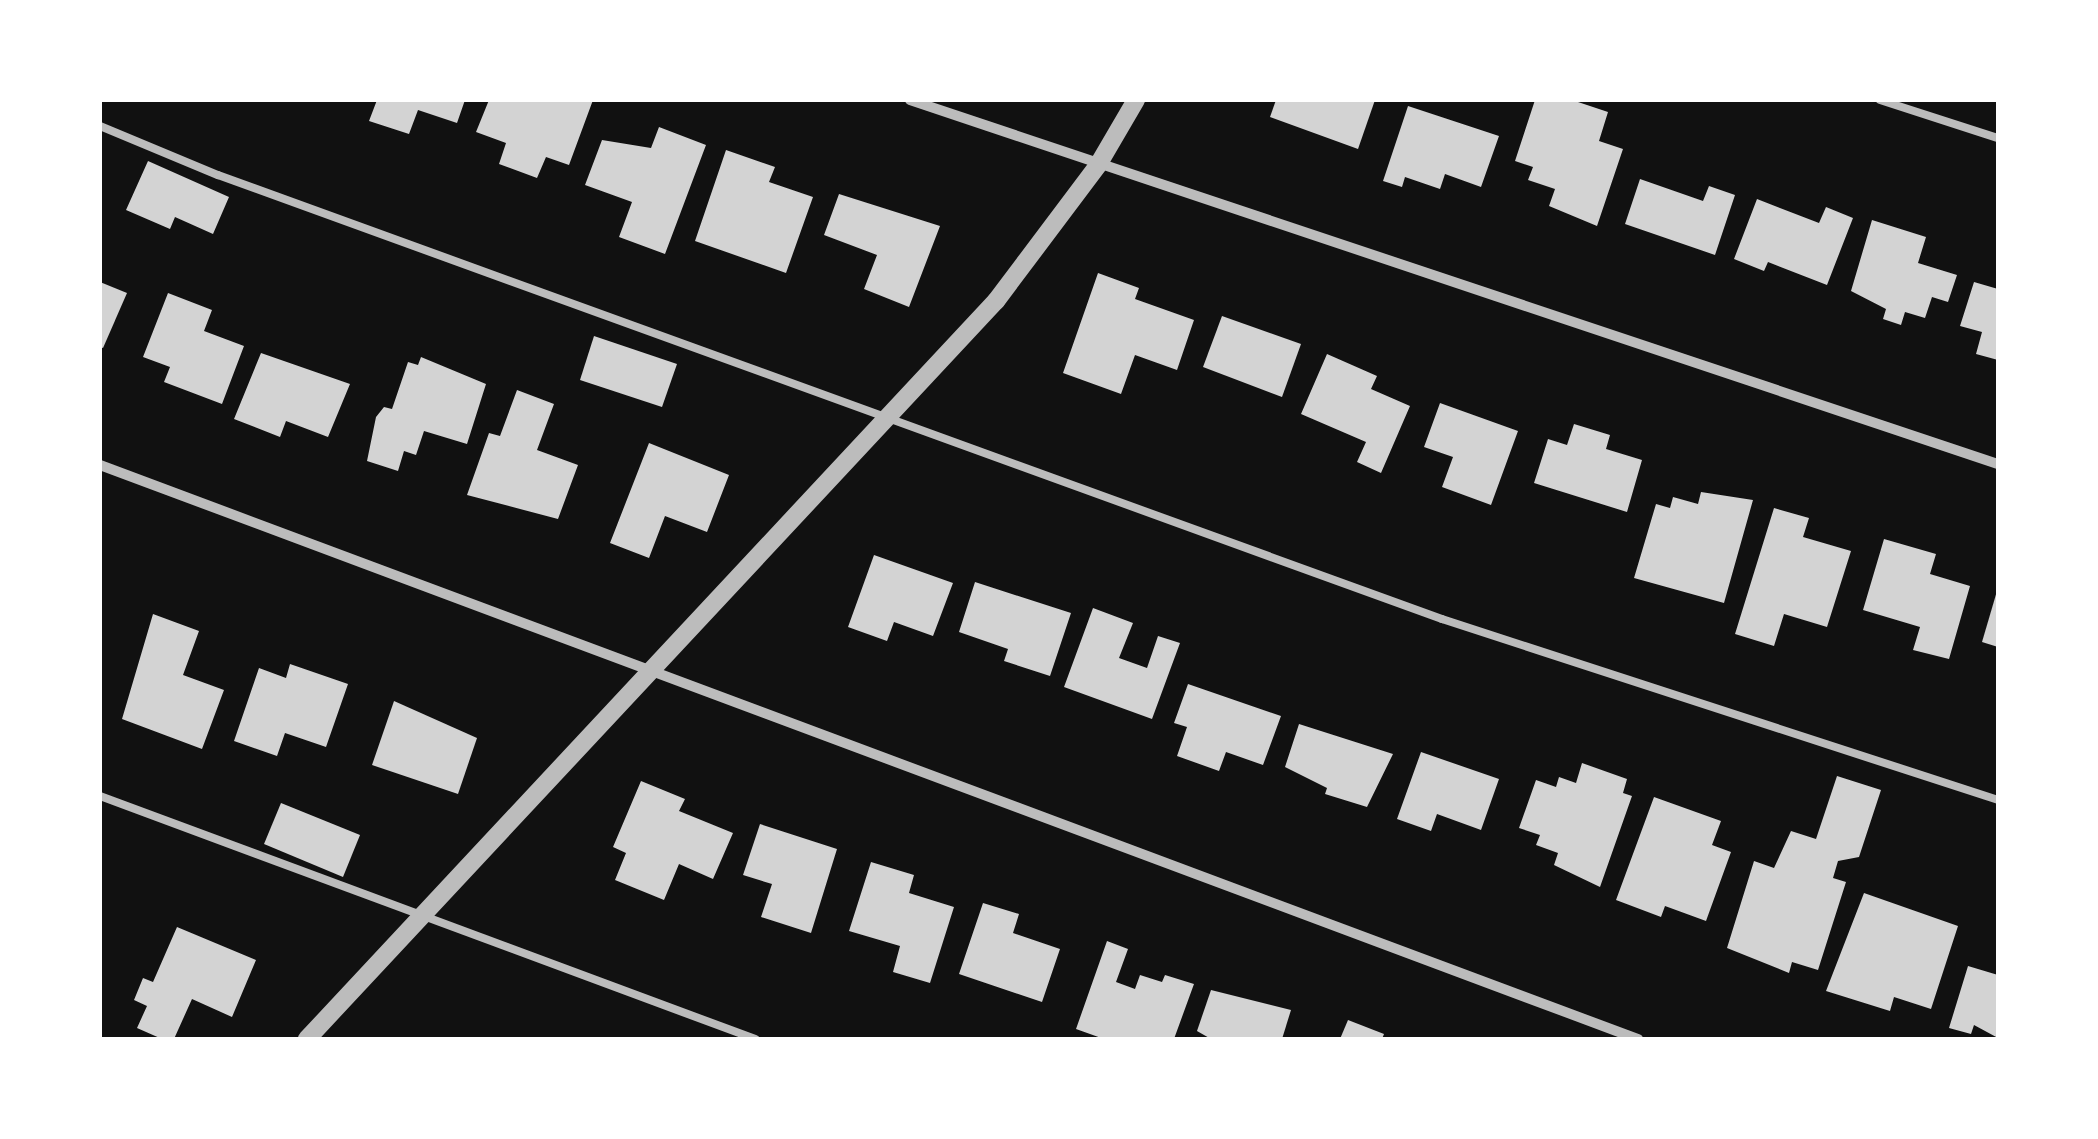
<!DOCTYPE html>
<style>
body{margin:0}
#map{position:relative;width:2098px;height:1139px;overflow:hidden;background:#111;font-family:"Titillium Web",sans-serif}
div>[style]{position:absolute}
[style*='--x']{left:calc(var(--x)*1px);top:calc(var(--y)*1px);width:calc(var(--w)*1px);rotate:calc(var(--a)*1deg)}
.building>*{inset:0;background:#d3d3d3}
.service>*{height:8px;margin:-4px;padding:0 4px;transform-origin:4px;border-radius:4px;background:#bcbcbc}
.minor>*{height:10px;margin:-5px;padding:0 5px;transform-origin:5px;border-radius:5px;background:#bcbcbc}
.tertiary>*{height:18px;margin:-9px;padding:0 9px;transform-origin:9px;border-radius:9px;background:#bcbcbc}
span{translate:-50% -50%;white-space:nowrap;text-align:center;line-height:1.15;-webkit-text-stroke:9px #fff;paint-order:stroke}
.frame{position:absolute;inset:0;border:102px solid #fff;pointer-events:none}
</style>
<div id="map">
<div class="building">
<div style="clip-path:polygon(377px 100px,465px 100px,457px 123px,418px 110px,409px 134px,369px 121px)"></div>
<div style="clip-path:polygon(489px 100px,593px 100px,569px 165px,546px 157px,537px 178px,499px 164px,506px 143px,476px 132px)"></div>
<div style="clip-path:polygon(1276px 100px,1375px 100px,1358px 149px,1270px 117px)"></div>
<div style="clip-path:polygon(1535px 100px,1572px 100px,1608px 112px,1599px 141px,1623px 149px,1597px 226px,1549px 206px,1555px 189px,1528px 180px,1533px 167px,1515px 161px)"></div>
<div style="clip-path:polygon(1408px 106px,1499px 136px,1481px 187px,1445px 174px,1440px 189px,1405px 177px,1402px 187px,1383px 181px)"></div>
<div style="clip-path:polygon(659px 127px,706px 145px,665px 254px,619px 237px,632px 202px,585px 185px,602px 140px,651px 148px)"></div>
<div style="clip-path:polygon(726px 150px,775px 167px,769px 182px,813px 197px,786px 273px,695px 241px)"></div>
<div style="clip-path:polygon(148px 161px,229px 197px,213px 234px,175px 217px,170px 229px,126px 210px)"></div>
<div style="clip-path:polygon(1640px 179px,1703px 201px,1709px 186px,1735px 195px,1715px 255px,1625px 224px)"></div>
<div style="clip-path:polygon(839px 194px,940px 226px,909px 307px,864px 289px,877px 255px,824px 235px)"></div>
<div style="clip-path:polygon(1757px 199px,1819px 223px,1826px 207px,1853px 218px,1827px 285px,1768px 262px,1764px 271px,1734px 259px)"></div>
<div style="clip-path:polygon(1872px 220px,1926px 237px,1918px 263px,1957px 275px,1948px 302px,1932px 297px,1925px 318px,1905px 312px,1901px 325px,1883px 319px,1886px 309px,1851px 291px)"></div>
<div style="clip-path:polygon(1098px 273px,1139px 288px,1135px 299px,1194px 320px,1177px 370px,1135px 355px,1121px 394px,1063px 373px)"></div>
<div style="clip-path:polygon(100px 282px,127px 293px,103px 348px,100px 347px)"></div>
<div style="clip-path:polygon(1974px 282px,1998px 289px,1998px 360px,1976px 354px,1982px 332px,1960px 326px)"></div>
<div style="clip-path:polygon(168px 293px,212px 310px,204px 331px,244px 346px,222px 404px,164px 382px,170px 367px,143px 357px)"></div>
<div style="clip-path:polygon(1222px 316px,1301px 344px,1282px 397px,1203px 367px)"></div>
<div style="clip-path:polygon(594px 336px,677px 364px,662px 407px,580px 380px)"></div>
<div style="clip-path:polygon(261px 353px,350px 384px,328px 437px,286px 421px,280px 437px,234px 419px)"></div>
<div style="clip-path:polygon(1327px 354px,1377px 376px,1371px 389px,1410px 406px,1381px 473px,1357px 462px,1366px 442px,1301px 414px)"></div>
<div style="clip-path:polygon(421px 357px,486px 384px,467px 444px,424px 431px,416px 455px,404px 451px,398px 471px,367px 461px,376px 417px,384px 407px,392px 409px,408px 362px,418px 365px)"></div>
<div style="clip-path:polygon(517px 390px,554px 404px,537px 450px,578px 465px,558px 519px,467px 495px,489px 433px,500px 436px)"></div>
<div style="clip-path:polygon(1440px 403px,1518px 431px,1491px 505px,1442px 487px,1453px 457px,1424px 447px)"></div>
<div style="clip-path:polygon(1574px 424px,1610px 435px,1606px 449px,1642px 460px,1627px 512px,1534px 483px,1548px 439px,1567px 445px)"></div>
<div style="clip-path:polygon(649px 443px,729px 475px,707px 532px,665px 516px,649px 558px,610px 543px)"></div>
<div style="clip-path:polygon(1701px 492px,1753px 500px,1724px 603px,1634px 578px,1656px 504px,1670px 508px,1673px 497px,1698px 504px)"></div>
<div style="clip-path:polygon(1774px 508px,1809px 518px,1803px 537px,1851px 551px,1827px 627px,1784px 614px,1774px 646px,1735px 634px)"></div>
<div style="clip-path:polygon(1884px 539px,1936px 554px,1930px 574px,1970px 586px,1949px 659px,1913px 650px,1920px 627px,1863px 610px)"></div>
<div style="clip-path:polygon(874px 555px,953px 583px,933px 636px,894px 622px,887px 641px,848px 627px)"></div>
<div style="clip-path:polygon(975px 582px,1071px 613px,1050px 676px,1004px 661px,1008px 649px,959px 632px)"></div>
<div style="clip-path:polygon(1997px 591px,1998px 591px,1998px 647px,1982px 642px)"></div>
<div style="clip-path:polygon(1093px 608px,1133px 623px,1119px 658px,1147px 668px,1158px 636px,1180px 643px,1152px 719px,1064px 687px)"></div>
<div style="clip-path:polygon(153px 614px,199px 631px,183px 675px,224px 690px,202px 749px,122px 719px)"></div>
<div style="clip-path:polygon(290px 664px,348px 684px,326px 747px,285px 733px,277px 756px,234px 741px,259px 668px,286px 678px)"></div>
<div style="clip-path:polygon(1188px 684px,1281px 716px,1263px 765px,1226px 752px,1219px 771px,1177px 756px,1187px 727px,1174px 723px)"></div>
<div style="clip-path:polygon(394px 701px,477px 738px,458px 794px,372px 765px)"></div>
<div style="clip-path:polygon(1299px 724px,1393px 754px,1367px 807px,1325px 794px,1327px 788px,1285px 767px)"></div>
<div style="clip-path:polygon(1421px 752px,1499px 779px,1481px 830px,1437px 814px,1431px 831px,1397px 819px)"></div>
<div style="clip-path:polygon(1582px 763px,1627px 779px,1623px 793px,1632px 796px,1600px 887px,1554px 865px,1558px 853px,1536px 845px,1540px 835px,1519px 828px,1536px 780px,1556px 787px,1559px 777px,1576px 783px)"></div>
<div style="clip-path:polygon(1837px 776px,1881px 790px,1859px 857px,1838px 861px,1833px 878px,1846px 882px,1818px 970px,1792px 962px,1789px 973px,1727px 948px,1754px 861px,1774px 868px,1791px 831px,1816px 839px)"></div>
<div style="clip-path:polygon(641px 781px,685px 799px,679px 811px,733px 833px,713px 879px,679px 864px,664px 900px,615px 880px,626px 853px,613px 847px)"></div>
<div style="clip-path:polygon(1654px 797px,1721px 821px,1712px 845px,1731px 852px,1706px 921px,1665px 906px,1661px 917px,1616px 900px)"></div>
<div style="clip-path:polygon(281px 803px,360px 835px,343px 877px,264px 844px)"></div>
<div style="clip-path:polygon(760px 824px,837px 849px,811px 933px,761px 917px,772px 884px,743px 875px)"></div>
<div style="clip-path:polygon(871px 862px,914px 875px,909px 893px,954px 907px,930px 983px,893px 972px,900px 946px,849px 931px)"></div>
<div style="clip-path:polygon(1864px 893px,1958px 926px,1931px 1009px,1894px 997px,1890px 1011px,1826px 991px)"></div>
<div style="clip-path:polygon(983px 903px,1019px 914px,1013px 933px,1060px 949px,1042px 1002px,959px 974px)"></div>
<div style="clip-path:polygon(177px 927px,256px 960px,232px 1017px,192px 999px,174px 1039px,162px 1039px,137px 1028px,147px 1006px,134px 1000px,143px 978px,153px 982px)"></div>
<div style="clip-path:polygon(1107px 941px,1128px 949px,1116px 982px,1135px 989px,1140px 975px,1162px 982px,1165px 975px,1194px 984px,1174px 1039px,1104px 1039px,1076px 1029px)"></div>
<div style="clip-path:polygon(1968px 966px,1998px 975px,1998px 1038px,1974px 1025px,1971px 1034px,1949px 1028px)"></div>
<div style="clip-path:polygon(1211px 990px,1291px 1010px,1282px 1039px,1211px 1039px,1197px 1031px)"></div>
<div style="clip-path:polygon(1348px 1020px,1384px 1034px,1382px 1039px,1340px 1039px)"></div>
</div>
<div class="service">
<div style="--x:1880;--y:100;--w:124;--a:17.9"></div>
<div style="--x:100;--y:126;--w:128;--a:22.6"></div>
<div style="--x:218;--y:175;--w:1302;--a:19.94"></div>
<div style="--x:1442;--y:619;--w:585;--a:18.03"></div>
<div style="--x:100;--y:796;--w:699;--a:20.35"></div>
</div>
<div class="minor">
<div style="--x:910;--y:100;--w:1147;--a:18.5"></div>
<div style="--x:100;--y:465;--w:1642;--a:20.47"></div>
</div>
<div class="tertiary">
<div style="--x:307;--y:1039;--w:1010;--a:-46.97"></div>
<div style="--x:996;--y:301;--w:170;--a:-53.1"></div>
<div style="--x:1098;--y:165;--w:75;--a:-59.7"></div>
</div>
<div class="frame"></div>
</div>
